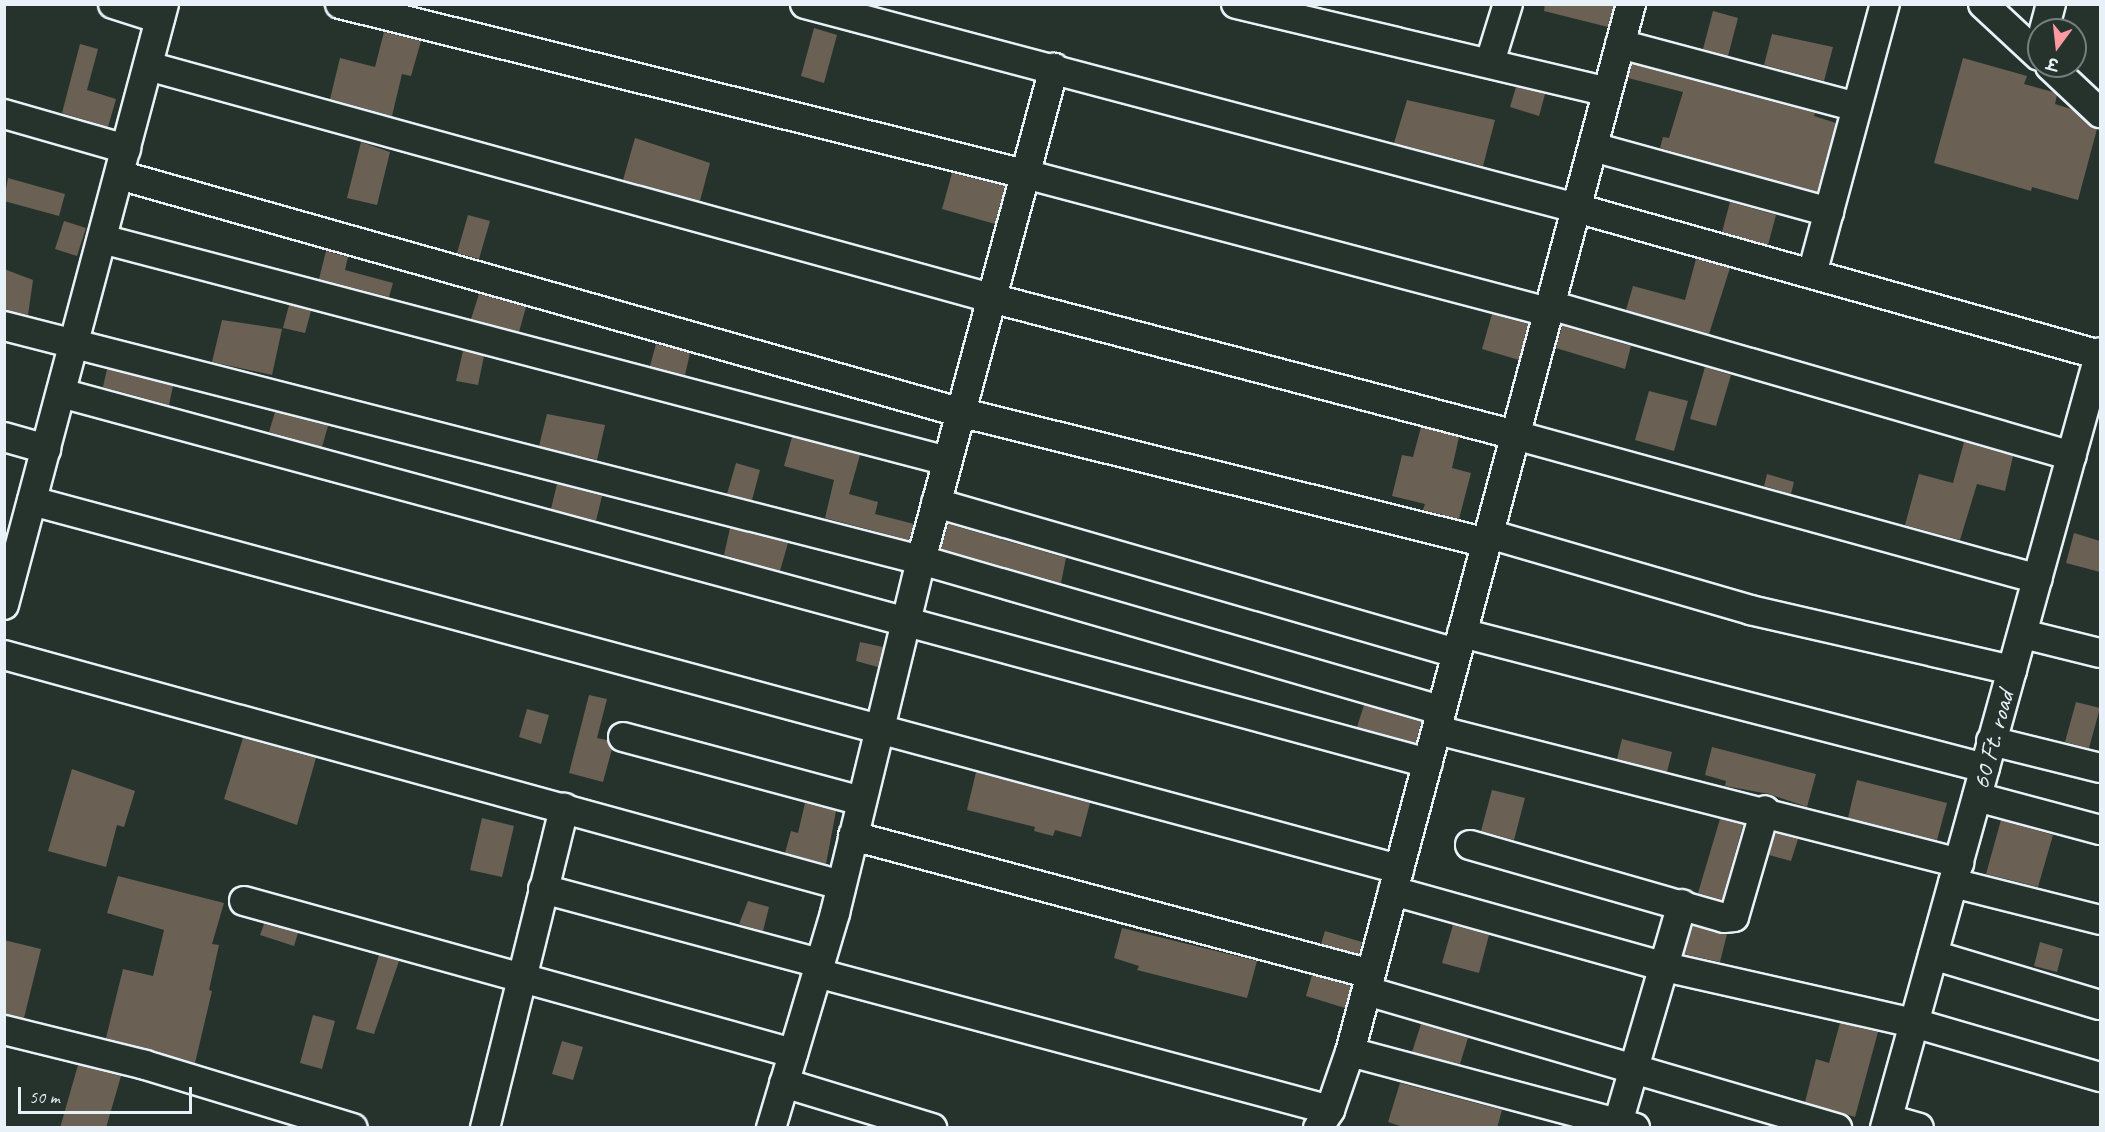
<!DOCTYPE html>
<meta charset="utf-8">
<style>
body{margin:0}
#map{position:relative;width:2105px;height:1132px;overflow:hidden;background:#26332d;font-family:Caveat,"Playpen Sans Deva",sans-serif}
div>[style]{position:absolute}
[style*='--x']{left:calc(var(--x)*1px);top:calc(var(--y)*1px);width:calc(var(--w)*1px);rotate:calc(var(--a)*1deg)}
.building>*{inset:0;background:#6a6054}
.roads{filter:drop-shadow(2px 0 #e8f1f8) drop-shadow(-2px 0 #e8f1f8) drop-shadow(0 2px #e8f1f8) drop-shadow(0 -2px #e8f1f8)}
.minor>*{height:28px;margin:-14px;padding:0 14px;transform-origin:14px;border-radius:14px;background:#26332d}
span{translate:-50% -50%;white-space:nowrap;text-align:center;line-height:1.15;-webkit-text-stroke:5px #26332d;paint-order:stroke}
.street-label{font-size:26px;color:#e8f1f8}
.frame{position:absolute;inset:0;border:6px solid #e8f1f8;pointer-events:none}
.north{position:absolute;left:2027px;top:18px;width:60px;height:60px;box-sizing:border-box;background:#26332d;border:2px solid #747f7e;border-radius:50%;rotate:195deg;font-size:16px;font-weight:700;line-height:24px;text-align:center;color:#e8f1f8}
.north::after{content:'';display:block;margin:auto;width:21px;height:27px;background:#ff9aa2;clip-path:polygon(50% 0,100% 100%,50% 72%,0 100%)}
.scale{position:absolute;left:18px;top:1087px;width:174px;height:27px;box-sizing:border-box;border:3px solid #e8f1f8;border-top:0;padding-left:8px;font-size:18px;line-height:21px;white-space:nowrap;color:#e8f1f8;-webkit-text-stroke:4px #26332d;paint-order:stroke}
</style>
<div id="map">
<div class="building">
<div style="clip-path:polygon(1545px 4px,1614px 4px,1608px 27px,1544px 11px)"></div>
<div style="clip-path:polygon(1713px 11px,1738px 18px,1728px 56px,1703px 49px)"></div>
<div style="clip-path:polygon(814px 28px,837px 35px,824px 83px,801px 76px)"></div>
<div style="clip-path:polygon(384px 32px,421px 41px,411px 76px,402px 74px,392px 116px,330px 99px,340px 58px,375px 67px)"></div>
<div style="clip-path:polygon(1772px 34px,1833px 47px,1824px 81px,1764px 65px)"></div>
<div style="clip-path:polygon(80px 44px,98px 49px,87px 90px,116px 99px,108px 127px,62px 113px)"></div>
<div style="clip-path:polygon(1963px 58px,2027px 76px,2024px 84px,2053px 92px,2057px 95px,2055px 104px,2071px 109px,2097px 129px,2078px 200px,2032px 187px,2031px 191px,1934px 163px)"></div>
<div style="clip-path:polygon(1632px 64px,1815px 113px,1814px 116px,1836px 123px,1817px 192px,1660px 148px,1663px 137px,1669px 138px,1683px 92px,1628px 78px)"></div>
<div style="clip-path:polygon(1516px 87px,1545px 94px,1539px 116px,1510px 107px)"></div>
<div style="clip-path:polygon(1407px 100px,1495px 120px,1483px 166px,1394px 143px)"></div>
<div style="clip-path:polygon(635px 138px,710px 163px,700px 201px,623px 180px)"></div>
<div style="clip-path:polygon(361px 142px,390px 152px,377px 205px,347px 198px)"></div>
<div style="clip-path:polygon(952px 173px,1005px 186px,995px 224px,942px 209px)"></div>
<div style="clip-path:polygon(8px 178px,65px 194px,59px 216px,4px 201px)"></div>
<div style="clip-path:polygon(1730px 202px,1776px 215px,1768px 245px,1722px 232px)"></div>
<div style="clip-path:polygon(468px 215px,490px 221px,479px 259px,457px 253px)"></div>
<div style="clip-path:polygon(64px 221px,86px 228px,77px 256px,55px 249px)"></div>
<div style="clip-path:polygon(326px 251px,348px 257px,345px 270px,393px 283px,389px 297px,319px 279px)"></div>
<div style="clip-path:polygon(1696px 259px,1730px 268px,1709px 334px,1626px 310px,1633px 286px,1685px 300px)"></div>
<div style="clip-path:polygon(4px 269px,33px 280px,28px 315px,4px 310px)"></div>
<div style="clip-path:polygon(479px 294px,526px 307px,519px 332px,471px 319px)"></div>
<div style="clip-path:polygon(289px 305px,311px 311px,305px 333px,283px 328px)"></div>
<div style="clip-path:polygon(1492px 314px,1528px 324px,1519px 360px,1482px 349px)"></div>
<div style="clip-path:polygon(222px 320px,282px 329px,272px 375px,212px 362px)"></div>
<div style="clip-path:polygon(1562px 326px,1631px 346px,1625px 369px,1556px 348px)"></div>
<div style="clip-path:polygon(656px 344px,690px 353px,685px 375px,650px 366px)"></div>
<div style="clip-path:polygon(463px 351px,484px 356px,478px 385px,456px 381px)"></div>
<div style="clip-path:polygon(1705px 367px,1731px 375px,1716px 426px,1690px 419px)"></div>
<div style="clip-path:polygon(107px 369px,173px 386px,169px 405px,103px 387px)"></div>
<div style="clip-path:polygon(1649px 391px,1688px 401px,1674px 451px,1635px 440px)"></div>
<div style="clip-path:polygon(275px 412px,328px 426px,322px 447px,269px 432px)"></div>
<div style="clip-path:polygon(547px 414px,605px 425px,597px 460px,539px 446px)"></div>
<div style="clip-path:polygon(1421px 427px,1459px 437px,1452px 468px,1471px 473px,1459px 519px,1423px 510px,1425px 504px,1392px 496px,1402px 455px,1413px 457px)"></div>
<div style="clip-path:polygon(792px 437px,860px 455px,849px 494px,878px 502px,875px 514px,914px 524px,909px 540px,825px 518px,834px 480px,784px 466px)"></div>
<div style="clip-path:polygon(1964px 442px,2013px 456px,2005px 491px,1977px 484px,1960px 540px,1905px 525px,1919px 474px,1953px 483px)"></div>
<div style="clip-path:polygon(736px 463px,760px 470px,752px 500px,727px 494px)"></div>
<div style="clip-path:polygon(1767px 474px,1794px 482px,1791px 494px,1764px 486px)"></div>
<div style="clip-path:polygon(557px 484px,602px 496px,596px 521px,551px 509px)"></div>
<div style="clip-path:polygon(948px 524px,1066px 558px,1061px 583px,941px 549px)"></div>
<div style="clip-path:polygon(730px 528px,788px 543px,780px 571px,724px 555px)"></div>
<div style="clip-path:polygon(2074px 533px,2100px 541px,2100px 572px,2066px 563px)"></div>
<div style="clip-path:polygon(860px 642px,883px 647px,878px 667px,856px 661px)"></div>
<div style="clip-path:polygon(589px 695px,607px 699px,597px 738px,607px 740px,612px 749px,603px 782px,569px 773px)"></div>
<div style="clip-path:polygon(2076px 702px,2100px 708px,2089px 748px,2065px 742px)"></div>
<div style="clip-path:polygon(1364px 705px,1421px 722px,1416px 743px,1357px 727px)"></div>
<div style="clip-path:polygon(527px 709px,549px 715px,541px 744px,519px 737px)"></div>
<div style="clip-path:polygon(243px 738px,316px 758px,297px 825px,224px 799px)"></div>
<div style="clip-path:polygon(1622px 739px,1672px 752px,1667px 772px,1617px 759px)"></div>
<div style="clip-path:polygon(1712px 747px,1816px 774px,1807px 807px,1769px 794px,1725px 786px,1726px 781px,1705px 775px)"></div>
<div style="clip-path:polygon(72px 769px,135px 791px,124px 827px,117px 825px,106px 867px,48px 851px)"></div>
<div style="clip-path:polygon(976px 772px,1090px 803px,1081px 837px,1055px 830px,1053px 836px,1034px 831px,1035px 827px,967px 810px)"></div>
<div style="clip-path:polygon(1857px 780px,1947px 803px,1937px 840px,1848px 818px)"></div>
<div style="clip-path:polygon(1492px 790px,1525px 798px,1514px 840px,1481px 831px)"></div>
<div style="clip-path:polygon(805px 803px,836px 811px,826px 864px,785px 853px,791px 831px,798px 833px)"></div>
<div style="clip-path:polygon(482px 818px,514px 826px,502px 877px,470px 870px)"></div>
<div style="clip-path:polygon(1720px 819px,1743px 825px,1722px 900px,1698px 893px)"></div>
<div style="clip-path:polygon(2001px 820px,2053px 835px,2038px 887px,1986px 874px)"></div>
<div style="clip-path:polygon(1775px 833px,1798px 839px,1791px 861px,1769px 855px)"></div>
<div style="clip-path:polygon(118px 876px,224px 903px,212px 944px,219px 945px,209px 990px,212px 991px,195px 1063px,106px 1038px,123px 969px,153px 976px,164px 930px,107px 913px)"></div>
<div style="clip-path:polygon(748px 901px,769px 907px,763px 931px,739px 924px)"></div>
<div style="clip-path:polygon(264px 924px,298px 933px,294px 946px,260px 935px)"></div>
<div style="clip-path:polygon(1453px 925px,1489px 935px,1479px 973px,1442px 963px)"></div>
<div style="clip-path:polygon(1693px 926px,1727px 934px,1720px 962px,1684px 954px)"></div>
<div style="clip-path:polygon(1122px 928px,1257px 961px,1247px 998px,1137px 970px,1139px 966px,1114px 958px)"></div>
<div style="clip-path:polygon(1325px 931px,1362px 942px,1359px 954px,1321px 944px)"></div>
<div style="clip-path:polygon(4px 940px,41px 949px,24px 1018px,4px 1014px)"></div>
<div style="clip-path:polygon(2040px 942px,2063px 949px,2057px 972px,2034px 966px)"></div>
<div style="clip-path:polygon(379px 955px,399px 961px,374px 1034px,356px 1029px)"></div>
<div style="clip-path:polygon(1312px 975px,1351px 986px,1345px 1008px,1306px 996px)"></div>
<div style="clip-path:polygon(313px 1015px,335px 1021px,322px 1069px,300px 1063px)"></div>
<div style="clip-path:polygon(1840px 1023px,1878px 1032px,1855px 1117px,1805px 1102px,1816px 1059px,1829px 1063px)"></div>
<div style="clip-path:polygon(1421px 1024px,1468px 1038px,1460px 1064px,1412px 1052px)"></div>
<div style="clip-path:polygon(562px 1041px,583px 1047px,573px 1080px,552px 1074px)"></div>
<div style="clip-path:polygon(78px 1065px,121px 1076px,106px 1128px,60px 1128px)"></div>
<div style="clip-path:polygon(1400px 1083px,1502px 1110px,1497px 1128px,1406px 1128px,1388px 1122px)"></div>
</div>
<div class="roads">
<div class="minor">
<div style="--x:113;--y:4;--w:49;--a:17.7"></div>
<div style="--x:340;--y:4;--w:706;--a:13.94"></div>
<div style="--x:1025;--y:174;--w:541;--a:14.78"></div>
<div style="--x:805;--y:4;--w:798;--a:14.82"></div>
<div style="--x:1576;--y:208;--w:544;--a:15.67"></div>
<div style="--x:1236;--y:4;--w:381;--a:13.3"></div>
<div style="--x:1983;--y:4;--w:76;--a:42.9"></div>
<div style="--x:2044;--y:30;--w:27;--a:-75"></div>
<div style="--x:1620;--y:44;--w:245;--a:14.9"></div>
<div style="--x:1490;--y:62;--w:61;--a:-72.8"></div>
<div style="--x:148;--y:66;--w:874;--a:15.39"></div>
<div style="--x:991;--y:298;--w:542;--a:14.65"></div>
<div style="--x:1515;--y:435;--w:542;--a:15.39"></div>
<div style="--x:2050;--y:66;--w:69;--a:43.2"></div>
<div style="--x:4;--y:114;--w:127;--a:16"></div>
<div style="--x:1593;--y:147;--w:245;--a:15.4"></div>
<div style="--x:119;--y:175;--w:873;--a:15.76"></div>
<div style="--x:959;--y:412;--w:544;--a:13.93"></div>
<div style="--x:102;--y:239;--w:874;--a:14.72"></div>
<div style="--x:1812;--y:274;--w:280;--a:-74.9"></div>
<div style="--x:1550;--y:305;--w:543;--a:16.13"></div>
<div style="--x:4;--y:326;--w:946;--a:14.32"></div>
<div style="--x:921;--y:560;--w:540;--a:16.12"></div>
<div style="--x:61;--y:393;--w:1416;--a:15.15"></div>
<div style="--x:4;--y:437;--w:44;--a:15.9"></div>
<div style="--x:32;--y:501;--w:1416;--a:15.07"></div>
<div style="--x:936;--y:503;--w:541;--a:16.09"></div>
<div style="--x:1489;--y:534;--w:272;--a:16.2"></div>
<div style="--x:1750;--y:610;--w:269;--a:12.9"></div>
<div style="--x:4;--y:605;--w:622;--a:-75.09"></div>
<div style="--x:1462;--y:633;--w:540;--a:14.47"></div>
<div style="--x:2023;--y:634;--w:79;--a:13.9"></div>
<div style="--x:4;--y:655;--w:868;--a:15.37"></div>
<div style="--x:1437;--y:730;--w:539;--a:14.29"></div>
<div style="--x:623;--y:737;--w:247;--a:15"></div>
<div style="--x:1991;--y:741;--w:112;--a:13.9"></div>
<div style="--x:1977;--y:797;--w:127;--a:15"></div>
<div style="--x:853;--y:836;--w:536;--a:14.92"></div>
<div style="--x:1470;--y:845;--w:264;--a:16"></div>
<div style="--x:1724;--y:918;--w:10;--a:-6"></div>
<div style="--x:1734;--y:917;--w:111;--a:-73.8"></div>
<div style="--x:1953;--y:883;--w:152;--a:14.1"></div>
<div style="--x:543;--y:889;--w:287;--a:15"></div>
<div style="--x:1393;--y:891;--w:282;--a:15.6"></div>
<div style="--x:1665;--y:967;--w:255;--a:12.7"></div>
<div style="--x:1914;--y:1023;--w:194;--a:16.2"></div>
<div style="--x:244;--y:901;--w:570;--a:15.48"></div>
<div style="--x:1933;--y:955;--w:174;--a:16.7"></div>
<div style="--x:817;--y:973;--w:531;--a:14.95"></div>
<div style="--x:1367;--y:991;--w:490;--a:16.3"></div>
<div style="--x:4;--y:1030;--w:145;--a:13.9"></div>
<div style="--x:145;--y:1065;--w:217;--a:16.9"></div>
<div style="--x:1350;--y:1052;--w:295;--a:14.9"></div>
<div style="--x:784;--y:1083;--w:155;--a:16.9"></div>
<div style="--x:1888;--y:1119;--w:32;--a:16"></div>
<div style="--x:1618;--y:1123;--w:228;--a:-73.7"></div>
<div style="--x:485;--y:1128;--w:330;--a:-76.1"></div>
<div style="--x:771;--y:1128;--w:224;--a:-73.4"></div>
<div style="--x:835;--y:913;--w:363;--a:-76.3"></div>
<div style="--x:921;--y:560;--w:510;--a:-74.87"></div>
<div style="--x:1318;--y:1128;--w:22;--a:-56"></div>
<div style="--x:1330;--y:1110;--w:61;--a:-71"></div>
<div style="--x:1350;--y:1052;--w:1085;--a:-74.99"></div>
<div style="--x:1885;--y:1128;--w:805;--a:-74.51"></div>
</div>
</div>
<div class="street-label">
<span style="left:1993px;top:740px;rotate:-75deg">60 Ft. road</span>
</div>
<div class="frame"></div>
<div class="north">उ</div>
<div class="scale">50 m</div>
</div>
